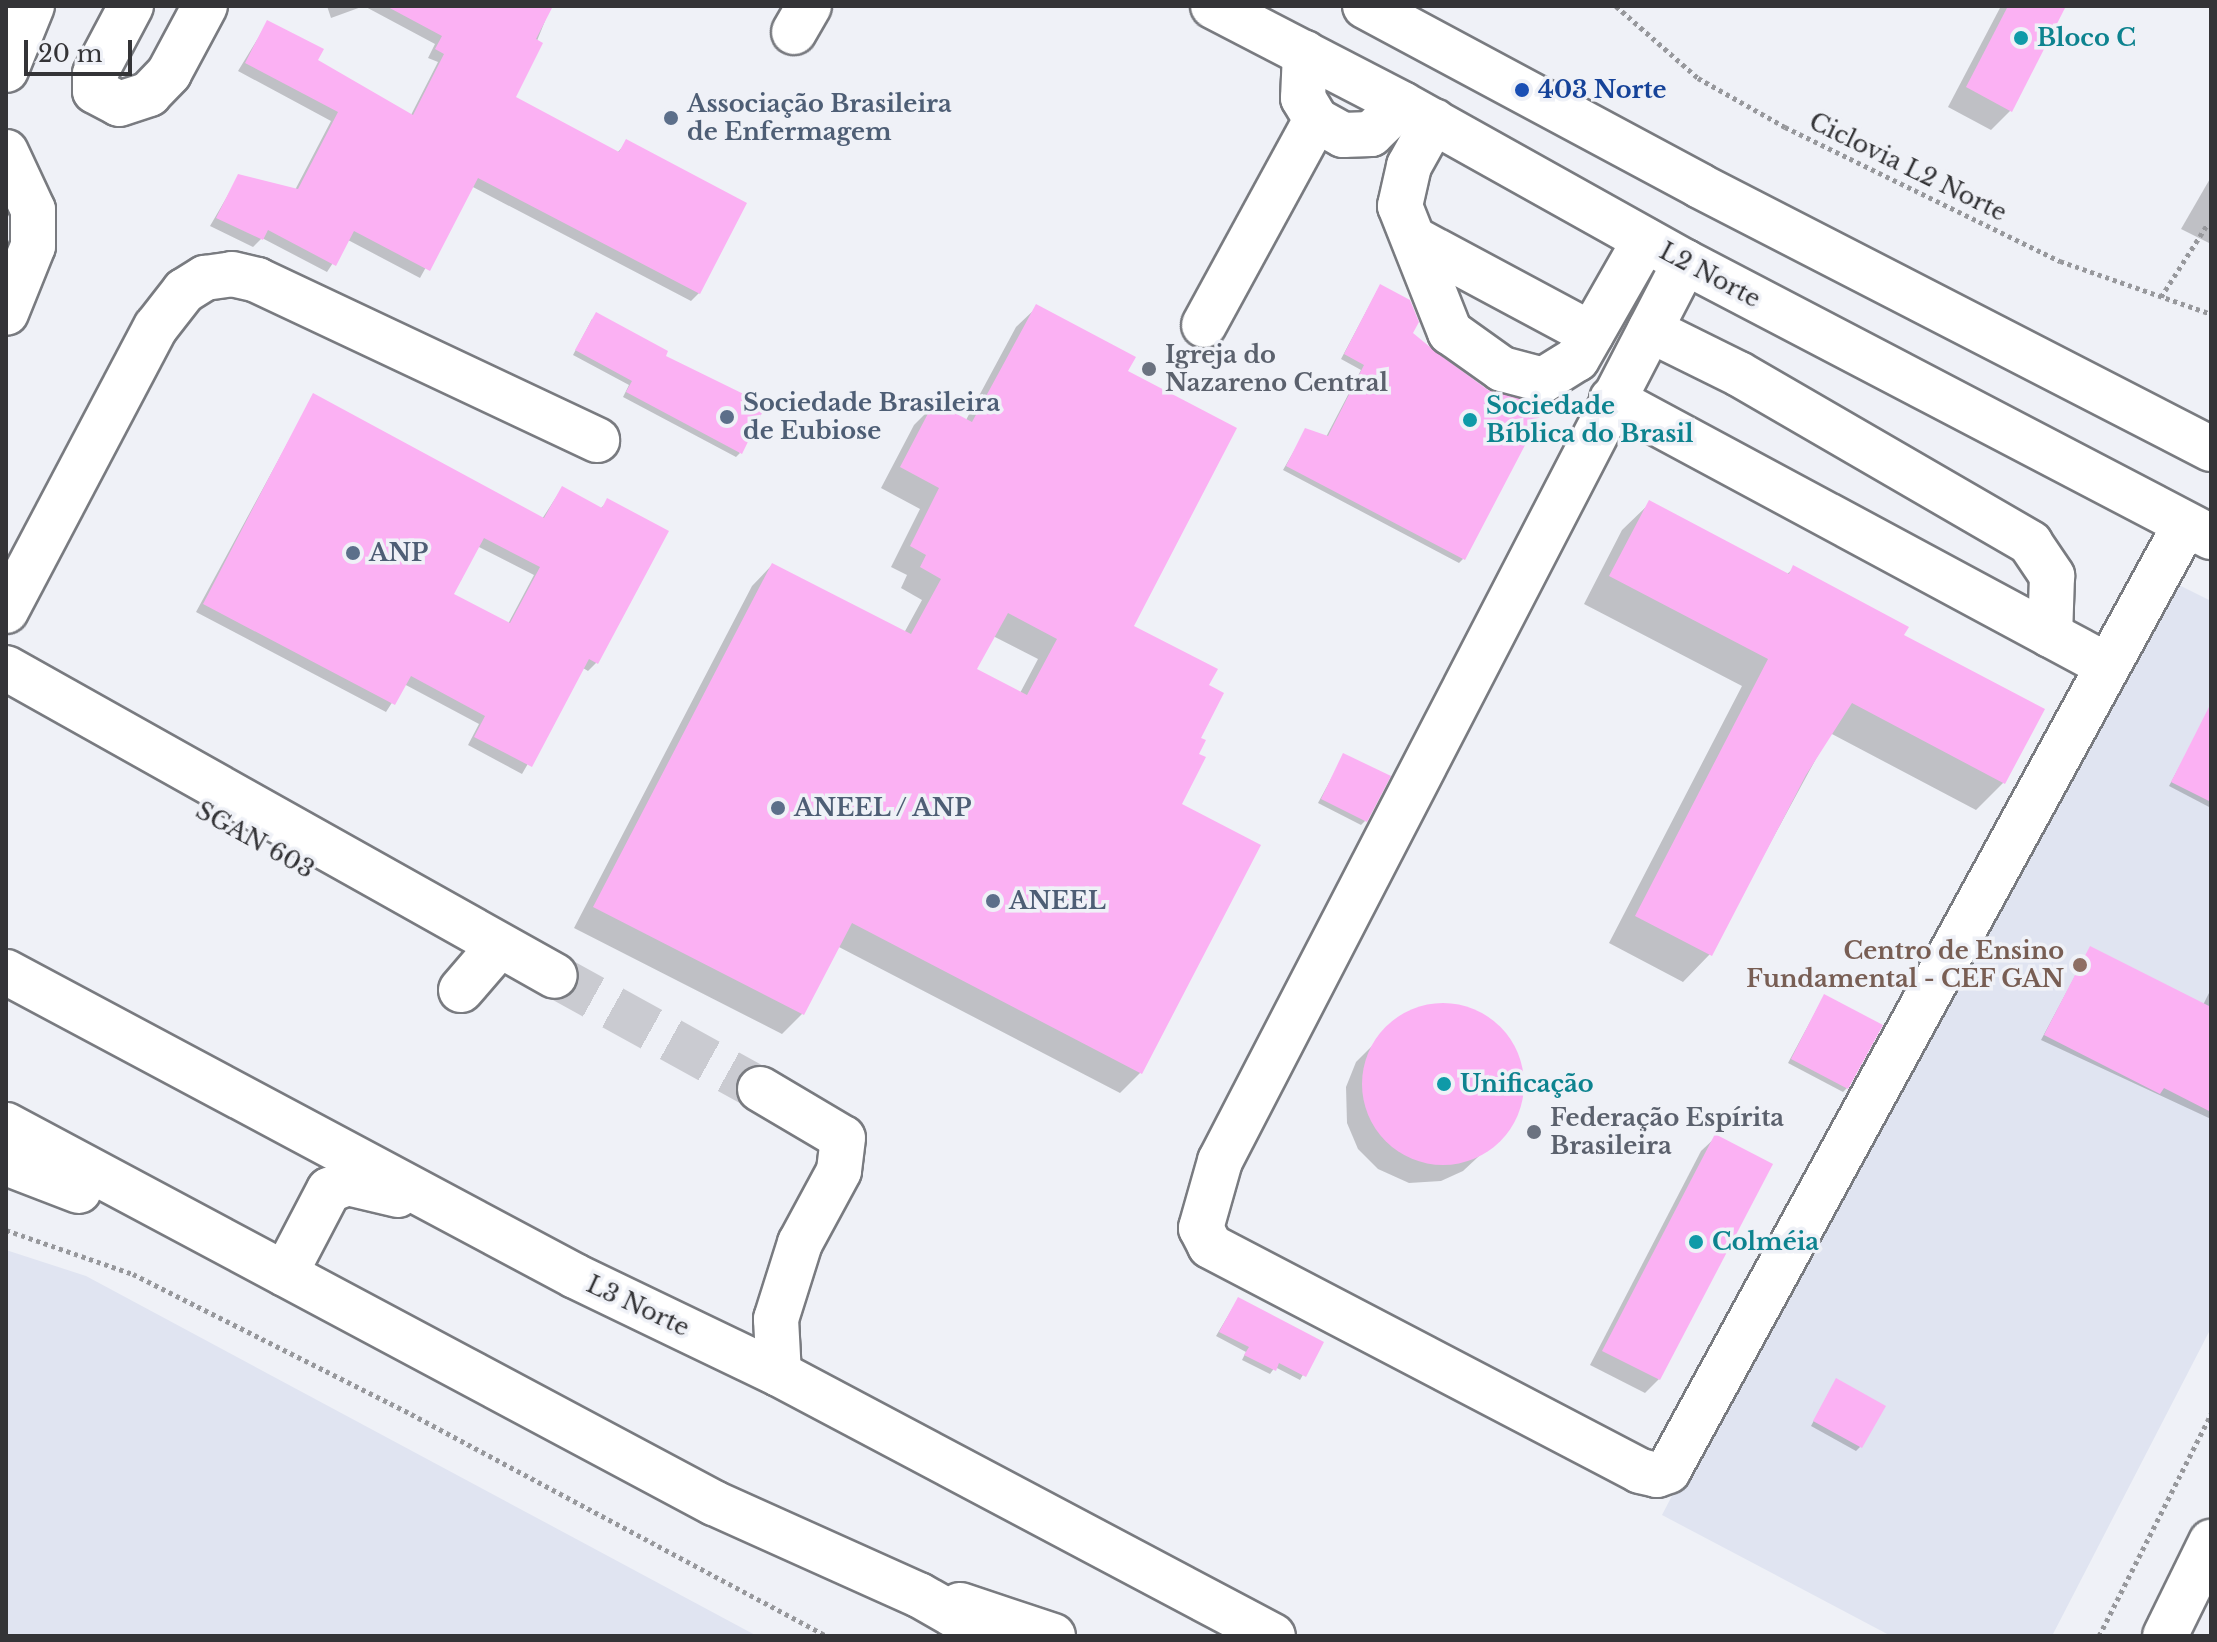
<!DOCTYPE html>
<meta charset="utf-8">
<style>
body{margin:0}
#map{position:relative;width:2217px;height:1642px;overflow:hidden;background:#eff1f7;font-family:"Libre Baskerville",serif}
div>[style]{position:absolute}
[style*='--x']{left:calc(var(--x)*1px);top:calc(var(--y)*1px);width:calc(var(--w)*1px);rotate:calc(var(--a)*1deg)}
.built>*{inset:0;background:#e0e4f1}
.shadow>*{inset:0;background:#0003}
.building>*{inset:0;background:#fbb1f3}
.round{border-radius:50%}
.minor-tunnel>*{height:44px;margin-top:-22px;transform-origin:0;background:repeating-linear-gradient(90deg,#cacbd1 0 44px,transparent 0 66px)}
.path>*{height:5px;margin-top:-2.5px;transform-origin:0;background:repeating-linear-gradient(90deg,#97989c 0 4px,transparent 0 8px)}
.roads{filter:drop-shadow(2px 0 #797b80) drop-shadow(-2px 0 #797b80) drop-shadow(0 2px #797b80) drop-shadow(0 -2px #797b80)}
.minor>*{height:44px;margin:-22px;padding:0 22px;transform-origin:22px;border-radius:22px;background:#fff}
.major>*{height:44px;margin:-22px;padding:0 22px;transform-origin:22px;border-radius:22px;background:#fff}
.dots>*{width:22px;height:22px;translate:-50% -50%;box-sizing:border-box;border:4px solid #eff1f7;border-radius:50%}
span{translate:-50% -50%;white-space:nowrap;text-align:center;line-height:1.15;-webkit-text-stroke:7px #eff1f7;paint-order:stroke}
.culture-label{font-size:24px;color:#0d838f;font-weight:700}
.left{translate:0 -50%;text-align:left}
.transit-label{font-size:24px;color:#164399;font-weight:700}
.service-label{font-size:24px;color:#4e5e75;font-weight:700}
.street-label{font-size:24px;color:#343437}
.worship-label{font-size:24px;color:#5b616d;font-weight:700}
.education-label{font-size:24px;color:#785e54;font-weight:700}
.right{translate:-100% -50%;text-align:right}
.frame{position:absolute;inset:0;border:8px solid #343437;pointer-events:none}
.scale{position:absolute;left:24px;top:40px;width:108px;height:36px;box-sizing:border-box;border:4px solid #343437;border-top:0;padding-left:10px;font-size:24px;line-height:28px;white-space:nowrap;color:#343437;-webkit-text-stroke:6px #eff1f7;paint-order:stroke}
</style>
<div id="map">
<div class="built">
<div style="clip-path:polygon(2153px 572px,2211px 601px,2211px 1328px,2052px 1636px,1891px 1636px,1662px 1515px)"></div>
<div style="clip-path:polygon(6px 1250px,86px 1276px,757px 1636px,6px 1636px)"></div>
</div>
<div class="shadow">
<div style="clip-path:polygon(327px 6px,551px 6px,514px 98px,617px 153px,627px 142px,699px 293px,691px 301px,471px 186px,420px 278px,348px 240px,327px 272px,262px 238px,253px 247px,210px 226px,239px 176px,295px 190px,331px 121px,238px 71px,268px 22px,316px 61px,411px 115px,438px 62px,428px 58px,435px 44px,364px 6px,331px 18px)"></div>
<div style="clip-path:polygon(2001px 6px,2065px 6px,2010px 111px,1991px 130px,1948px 107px)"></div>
<div style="clip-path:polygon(2211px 177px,2211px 244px,2181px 229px)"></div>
<div style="clip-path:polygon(1377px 291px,1410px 333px,1463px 559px,1459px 563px,1283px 470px,1306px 430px,1326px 437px,1361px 370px,1341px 359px)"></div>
<div style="clip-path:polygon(evenodd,1037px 307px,1126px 372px,1131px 627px,1206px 686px,1179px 805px,1140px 1073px,1120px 1093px,837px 946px,802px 1014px,782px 1034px,574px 928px,752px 586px,772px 565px,904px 633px,922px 600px,901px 588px,907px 575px,891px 567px,920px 509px,881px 488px,914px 425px,934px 405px,966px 420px,1016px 327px,1037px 307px,993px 636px,1038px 659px,1020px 693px,974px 669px,993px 636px)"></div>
<div style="clip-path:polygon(592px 319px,663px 357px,740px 453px,736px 457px,623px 397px,629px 385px,573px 355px)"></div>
<div style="clip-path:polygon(evenodd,313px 396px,542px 519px,562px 488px,600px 509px,608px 501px,666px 532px,596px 663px,588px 671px,583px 668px,522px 774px,468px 745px,479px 724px,404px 684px,386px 712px,196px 612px,313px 396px,477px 546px,534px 575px,508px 624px,451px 595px,477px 546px)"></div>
<div style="clip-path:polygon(1650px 503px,1786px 575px,1794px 568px,1902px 636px,2042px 710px,2003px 783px,1976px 810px,1830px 733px,1710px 954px,1683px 982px,1609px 943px,1742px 686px,1584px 604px,1622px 530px)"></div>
<div style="clip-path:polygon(2206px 717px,2211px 720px,2211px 808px,2169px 786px)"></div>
<div style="clip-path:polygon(1344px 755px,1365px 821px,1361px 825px,1318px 803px)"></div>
<div style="clip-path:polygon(2090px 948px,2203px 1005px,2211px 989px,2211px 1119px,2041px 1040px)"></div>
<div style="clip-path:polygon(1824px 996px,1847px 1088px,1843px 1092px,1788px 1063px)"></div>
<div style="clip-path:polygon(1431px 1006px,1459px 1006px,1490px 1020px,1510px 1042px,1522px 1072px,1521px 1102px,1507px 1130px,1463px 1171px,1441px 1181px,1409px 1183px,1378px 1169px,1358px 1149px,1347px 1123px,1346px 1087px,1356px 1062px,1400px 1018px)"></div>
<div style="clip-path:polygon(1716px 1137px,1659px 1379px,1645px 1393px,1590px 1365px,1701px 1151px)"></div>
<div style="clip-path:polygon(1238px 1299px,1321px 1343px,1300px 1380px,1275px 1367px,1270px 1374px,1242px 1360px,1246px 1352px,1216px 1336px)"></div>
<div style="clip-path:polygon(1833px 1385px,1860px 1447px,1856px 1451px,1811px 1426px)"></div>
</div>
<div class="building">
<div style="clip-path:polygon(386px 6px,553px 6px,536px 39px,543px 43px,516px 97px,619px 152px,626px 139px,747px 203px,700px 294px,478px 178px,430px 271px,354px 231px,336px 266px,268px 230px,263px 240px,216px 218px,238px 174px,298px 189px,338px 112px,245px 63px,267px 20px,324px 49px,318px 60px,413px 115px,444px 54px,435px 49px,442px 36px)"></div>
<div style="clip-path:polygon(2008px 6px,2066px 6px,2012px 112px,1966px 87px)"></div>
<div style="clip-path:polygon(1380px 284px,1410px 300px,1419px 322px,1413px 333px,1436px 352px,1488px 390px,1546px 405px,1465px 560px,1286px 466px,1305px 428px,1328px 436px,1364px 365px,1344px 354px)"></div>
<div style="clip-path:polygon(evenodd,1036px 304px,1136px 357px,1128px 371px,1237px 428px,1134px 626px,1218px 669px,1209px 685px,1224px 693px,1201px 738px,1206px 740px,1199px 754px,1206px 757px,1182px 804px,1261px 845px,1142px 1074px,852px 923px,804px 1015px,593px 907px,772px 563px,911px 634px,941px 579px,920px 567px,926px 555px,910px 546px,939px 488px,900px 467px,934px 402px,972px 422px,1036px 304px,1008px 613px,1057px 639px,1027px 695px,977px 669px,1008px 613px)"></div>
<div style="clip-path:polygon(596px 312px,668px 351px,666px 356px,766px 405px,742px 454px,626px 392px,632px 381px,575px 350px)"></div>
<div style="clip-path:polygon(evenodd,313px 393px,544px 518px,562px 486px,602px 508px,607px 498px,669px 531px,598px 664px,589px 659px,532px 767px,474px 737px,485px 716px,411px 676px,395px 705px,203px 604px,313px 393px,484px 538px,540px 567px,510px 623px,454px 594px,484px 538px)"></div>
<div style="clip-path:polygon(1649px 500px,1789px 574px,1793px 565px,1909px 627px,1904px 635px,2045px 709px,2005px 784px,1852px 703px,1806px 775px,1712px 956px,1635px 916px,1768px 659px,1609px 576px)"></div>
<div style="clip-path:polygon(2211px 703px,2211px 802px,2171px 782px)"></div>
<div style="clip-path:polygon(1343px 753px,1391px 776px,1367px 822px,1321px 799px)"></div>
<div style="clip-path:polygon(2090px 946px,2211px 1007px,2211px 1112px,2164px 1088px,2160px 1094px,2044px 1035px)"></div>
<div style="clip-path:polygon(1824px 994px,1883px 1025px,1848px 1089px,1791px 1059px)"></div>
<div class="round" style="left:1362px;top:1003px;width:162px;height:162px"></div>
<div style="clip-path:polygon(1715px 1134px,1773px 1164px,1660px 1380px,1602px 1351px)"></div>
<div style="clip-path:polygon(1238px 1297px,1324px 1342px,1306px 1377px,1279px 1363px,1276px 1371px,1244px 1355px,1249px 1347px,1219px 1332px)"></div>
<div style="clip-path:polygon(1836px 1378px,1886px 1406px,1862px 1448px,1813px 1421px)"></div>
</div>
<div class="minor-tunnel">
<div style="--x:555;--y:976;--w:234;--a:28.9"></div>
</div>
<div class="path">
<div style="--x:1616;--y:6;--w:109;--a:41.3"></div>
<div style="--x:1698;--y:78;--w:100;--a:29.4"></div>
<div style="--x:1785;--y:127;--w:306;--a:26"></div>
<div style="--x:2060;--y:261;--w:160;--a:19.3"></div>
<div style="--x:2161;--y:297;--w:85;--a:-57.4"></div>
<div style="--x:6;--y:1230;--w:134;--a:19.1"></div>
<div style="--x:133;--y:1274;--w:311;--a:26.7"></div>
<div style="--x:411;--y:1414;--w:471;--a:28.1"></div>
<div style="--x:2099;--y:1636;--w:249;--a:-63.2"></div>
</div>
<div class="roads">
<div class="minor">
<div style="--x:131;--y:6;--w:77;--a:117.9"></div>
<div style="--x:95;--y:74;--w:17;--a:90"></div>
<div style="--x:95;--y:91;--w:27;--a:28"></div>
<div style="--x:119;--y:104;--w:32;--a:-18"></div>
<div style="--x:149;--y:94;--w:29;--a:-46"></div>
<div style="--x:169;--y:73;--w:76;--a:-61.8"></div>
<div style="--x:794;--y:32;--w:30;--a:-60"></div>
<div style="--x:1305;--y:53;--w:45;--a:92.5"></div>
<div style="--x:1303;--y:98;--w:26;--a:59"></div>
<div style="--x:1316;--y:120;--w:31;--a:29"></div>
<div style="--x:1343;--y:135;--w:28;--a:-2"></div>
<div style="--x:1371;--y:134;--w:43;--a:-44.1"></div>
<div style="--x:6;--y:70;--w:69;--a:-67.9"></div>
<div style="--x:1434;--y:121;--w:51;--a:119.1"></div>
<div style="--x:1409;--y:166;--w:41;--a:102.7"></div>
<div style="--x:1400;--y:206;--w:136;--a:68.4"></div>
<div style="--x:1450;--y:332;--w:64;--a:35.4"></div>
<div style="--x:1502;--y:369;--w:42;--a:15"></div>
<div style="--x:1543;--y:380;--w:40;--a:-32"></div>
<div style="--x:1577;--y:359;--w:137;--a:-60.3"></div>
<div style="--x:6;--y:152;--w:64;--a:65"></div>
<div style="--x:33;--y:210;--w:36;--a:90"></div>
<div style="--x:33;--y:246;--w:72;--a:111.9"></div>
<div style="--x:1414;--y:239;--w:201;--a:28.2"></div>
<div style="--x:1685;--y:262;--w:1012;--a:117.35"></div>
<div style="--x:1220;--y:1161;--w:70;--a:105.8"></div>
<div style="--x:1201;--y:1228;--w:20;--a:63"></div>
<div style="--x:1210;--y:1246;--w:485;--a:27.6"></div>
<div style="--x:1640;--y:1471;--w:17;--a:13"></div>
<div style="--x:1657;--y:1475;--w:12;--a:-20"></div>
<div style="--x:1668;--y:1471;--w:1078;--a:-61.34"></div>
<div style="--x:1204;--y:325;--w:234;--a:-61.4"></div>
<div style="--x:1650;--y:330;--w:99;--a:26.3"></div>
<div style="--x:1739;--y:374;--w:337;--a:30.1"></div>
<div style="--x:2030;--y:543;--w:40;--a:56"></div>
<div style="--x:2052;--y:576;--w:59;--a:91.9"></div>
<div style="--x:1612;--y:399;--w:563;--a:28.29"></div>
<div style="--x:6;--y:611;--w:321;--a:-62.2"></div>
<div style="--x:156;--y:327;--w:46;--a:-52.1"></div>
<div style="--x:184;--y:291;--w:25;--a:-32"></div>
<div style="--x:205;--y:278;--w:27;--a:-8"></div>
<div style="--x:232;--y:274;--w:26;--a:13"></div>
<div style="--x:257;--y:280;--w:376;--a:25.2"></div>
<div style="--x:6;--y:668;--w:629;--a:29.29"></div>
<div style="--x:461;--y:990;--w:57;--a:-49.3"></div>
<div style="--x:760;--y:1089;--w:96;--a:30.6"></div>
<div style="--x:843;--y:1138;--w:33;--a:97"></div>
<div style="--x:839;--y:1171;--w:82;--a:118.4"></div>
<div style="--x:800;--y:1243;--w:80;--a:107.5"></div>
<div style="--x:776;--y:1319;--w:55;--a:86.9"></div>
<div style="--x:2165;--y:1636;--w:105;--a:-63.9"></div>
</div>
<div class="major">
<div style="--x:1213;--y:6;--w:213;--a:27.4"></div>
<div style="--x:1402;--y:104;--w:324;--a:29.2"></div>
<div style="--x:1685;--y:262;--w:594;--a:27.6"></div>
<div style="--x:1365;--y:6;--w:380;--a:28.2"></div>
<div style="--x:1700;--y:186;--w:575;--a:27.23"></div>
<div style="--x:6;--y:972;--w:645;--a:28.11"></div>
<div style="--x:575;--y:1276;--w:226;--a:25.7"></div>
<div style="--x:779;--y:1374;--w:559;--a:27.94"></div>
<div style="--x:6;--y:1125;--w:803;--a:28.1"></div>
<div style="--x:714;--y:1503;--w:225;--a:24.2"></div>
<div style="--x:919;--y:1595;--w:83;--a:29.7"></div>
<div style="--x:6;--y:1163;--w:78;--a:21"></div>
<div style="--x:285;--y:1274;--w:95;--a:-62.4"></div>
<div style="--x:329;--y:1190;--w:20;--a:-20"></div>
<div style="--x:348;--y:1183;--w:51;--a:13.5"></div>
<div style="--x:960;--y:1605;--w:98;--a:18.4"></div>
</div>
</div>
<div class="dots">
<div style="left:2021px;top:38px;background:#0f9aa8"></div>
<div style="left:1522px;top:90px;background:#1a4fb4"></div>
<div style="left:671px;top:118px;background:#5c6f8a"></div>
<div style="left:1149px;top:369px;background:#6b7280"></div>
<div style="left:727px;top:417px;background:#5c6f8a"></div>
<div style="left:1470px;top:420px;background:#0f9aa8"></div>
<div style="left:353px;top:553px;background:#5c6f8a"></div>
<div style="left:778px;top:808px;background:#5c6f8a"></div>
<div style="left:993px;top:901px;background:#5c6f8a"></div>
<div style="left:2080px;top:965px;background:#8d6e63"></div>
<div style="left:1444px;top:1084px;background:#0f9aa8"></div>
<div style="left:1534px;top:1132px;background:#6b7280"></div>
<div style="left:1696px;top:1242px;background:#0f9aa8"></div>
</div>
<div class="culture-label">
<span class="left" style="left:2037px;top:38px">Bloco C</span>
<span class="left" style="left:1486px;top:420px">Sociedade<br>Bíblica do Brasil</span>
<span class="left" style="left:1460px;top:1084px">Unificação</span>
<span class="left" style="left:1712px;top:1242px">Colméia</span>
</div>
<div class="transit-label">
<span class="left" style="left:1538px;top:90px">403 Norte</span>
</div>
<div class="service-label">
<span class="left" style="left:687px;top:118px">Associação Brasileira<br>de Enfermagem</span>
<span class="left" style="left:743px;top:417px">Sociedade Brasileira<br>de Eubiose</span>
<span class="left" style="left:369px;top:553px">ANP</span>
<span class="left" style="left:794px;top:808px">ANEEL / ANP</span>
<span class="left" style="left:1009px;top:901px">ANEEL</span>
</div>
<div class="street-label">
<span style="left:1908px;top:167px;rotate:26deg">Ciclovia L2 Norte</span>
<span style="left:1710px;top:275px;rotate:28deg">L2 Norte</span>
<span style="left:255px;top:840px;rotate:29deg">SGAN 603</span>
<span style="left:638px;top:1306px;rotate:25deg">L3 Norte</span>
</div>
<div class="worship-label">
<span class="left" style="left:1165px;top:369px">Igreja do<br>Nazareno Central</span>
<span class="left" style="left:1550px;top:1132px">Federação Espírita<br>Brasileira</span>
</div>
<div class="education-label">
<span class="right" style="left:2064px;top:965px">Centro de Ensino<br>Fundamental - CEF GAN</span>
</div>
<div class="frame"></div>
<div class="scale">20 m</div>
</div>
